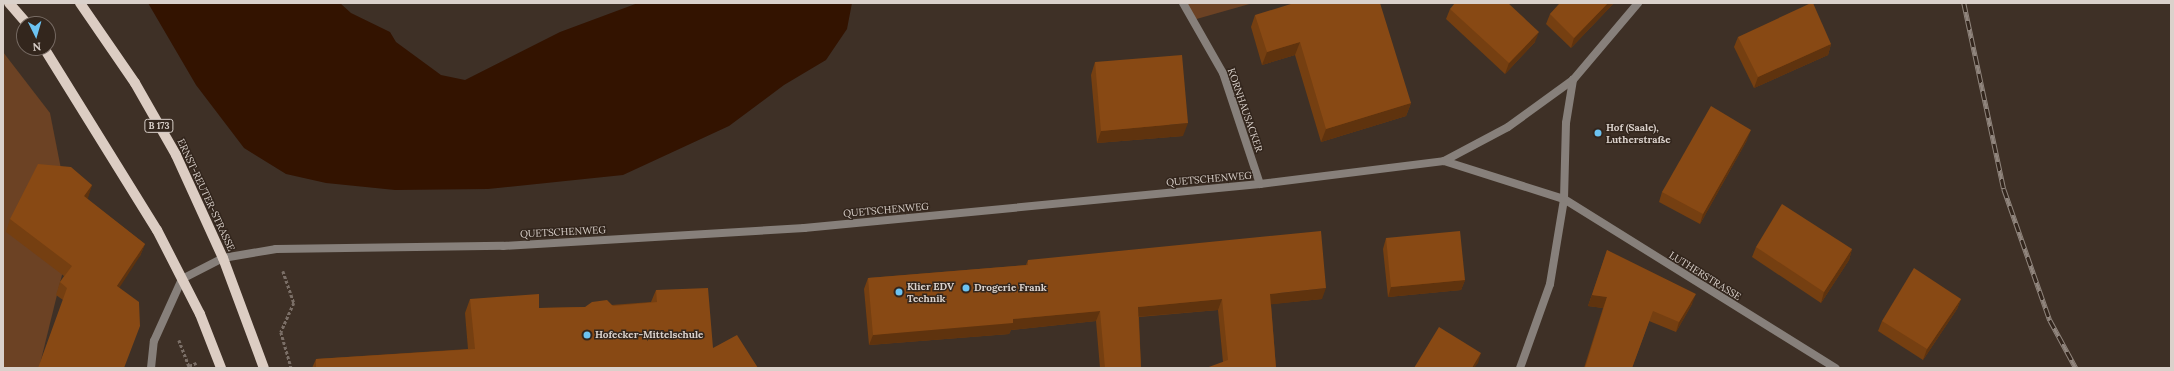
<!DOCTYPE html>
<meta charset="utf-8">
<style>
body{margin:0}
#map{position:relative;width:2174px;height:371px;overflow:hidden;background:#3e3026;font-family:Lora,serif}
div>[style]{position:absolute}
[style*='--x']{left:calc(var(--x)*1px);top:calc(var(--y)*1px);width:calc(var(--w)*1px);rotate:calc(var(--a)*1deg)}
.green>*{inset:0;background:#6c4224}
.water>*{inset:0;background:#331300}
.path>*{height:2.5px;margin-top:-1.25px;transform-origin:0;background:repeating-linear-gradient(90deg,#7b6f67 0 3px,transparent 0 5px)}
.lane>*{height:8px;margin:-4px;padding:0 4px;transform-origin:4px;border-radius:4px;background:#87807b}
.street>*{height:8px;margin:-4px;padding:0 4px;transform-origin:4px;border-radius:4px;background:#87807b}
.primary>*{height:10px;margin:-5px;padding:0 5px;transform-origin:5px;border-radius:5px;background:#dccdc3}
.rail>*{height:4.5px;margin-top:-2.25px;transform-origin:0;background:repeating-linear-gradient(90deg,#33261d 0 9px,#90857d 0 18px);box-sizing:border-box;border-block:1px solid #90857d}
.wall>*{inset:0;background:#753f11}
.shaded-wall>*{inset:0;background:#5f330e}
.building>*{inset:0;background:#884914}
.dots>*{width:11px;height:11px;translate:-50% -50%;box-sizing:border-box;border:2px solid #33261d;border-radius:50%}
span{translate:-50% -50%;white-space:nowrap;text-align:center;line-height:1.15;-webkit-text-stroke:3px #33261d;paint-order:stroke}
.shield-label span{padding:1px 3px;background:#33261d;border:1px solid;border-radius:3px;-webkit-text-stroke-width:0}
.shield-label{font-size:9px;color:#dad1cb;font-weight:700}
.street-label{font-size:10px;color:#dad1cb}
.poi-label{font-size:10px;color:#dad1cb;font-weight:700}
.left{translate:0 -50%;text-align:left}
.frame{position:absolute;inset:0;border:4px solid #dad1cb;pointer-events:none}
.north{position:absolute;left:16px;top:16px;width:40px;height:40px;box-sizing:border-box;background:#33261d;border:1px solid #766a63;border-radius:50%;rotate:175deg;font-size:11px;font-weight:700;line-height:16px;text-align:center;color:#dad1cb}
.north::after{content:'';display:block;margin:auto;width:14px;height:18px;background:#6cc3f2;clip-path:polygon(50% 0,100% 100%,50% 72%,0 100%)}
</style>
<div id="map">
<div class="green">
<div style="clip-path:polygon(1183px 3px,1253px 3px,1193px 20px)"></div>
<div style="clip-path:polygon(3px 52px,50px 113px,73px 230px,39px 368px,3px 368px)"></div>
</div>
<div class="water">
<div style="clip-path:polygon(148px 3px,340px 3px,351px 13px,390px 32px,396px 42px,441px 75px,465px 80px,560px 32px,638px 3px,852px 3px,847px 29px,826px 60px,784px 85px,729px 126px,623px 175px,488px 189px,395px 190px,326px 183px,286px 174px,244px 148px,196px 85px)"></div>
</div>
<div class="path">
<div style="--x:283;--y:271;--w:34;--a:71"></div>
<div style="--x:294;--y:303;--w:32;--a:114"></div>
<div style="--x:281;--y:332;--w:37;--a:74"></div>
<div style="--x:179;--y:340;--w:30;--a:69"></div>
<div style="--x:189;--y:366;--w:8;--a:-23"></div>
</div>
<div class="lane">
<div style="--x:151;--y:368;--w:27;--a:-84"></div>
<div style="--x:154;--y:341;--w:68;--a:-65.7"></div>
</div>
<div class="street">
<div style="--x:1183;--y:3;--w:81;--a:60.3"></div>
<div style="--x:1223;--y:73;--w:117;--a:71.6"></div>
<div style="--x:1444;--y:161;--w:126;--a:17.6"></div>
<div style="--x:1564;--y:199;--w:320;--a:31.9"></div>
<div style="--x:182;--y:279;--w:46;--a:-27.1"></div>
<div style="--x:223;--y:258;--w:54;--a:-9.6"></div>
<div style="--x:276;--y:249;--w:227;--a:-0.8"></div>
<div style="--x:503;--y:246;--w:302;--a:-3.4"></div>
<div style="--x:804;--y:228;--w:458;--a:-5.5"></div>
<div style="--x:1260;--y:184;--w:185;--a:-7.1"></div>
<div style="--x:1444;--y:161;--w:72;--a:-28"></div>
<div style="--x:1508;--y:127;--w:80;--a:-35.9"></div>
<div style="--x:1520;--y:368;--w:89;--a:-70.3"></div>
<div style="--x:1550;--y:284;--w:86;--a:-80.6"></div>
<div style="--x:1564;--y:199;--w:76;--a:-88.5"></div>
<div style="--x:1566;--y:123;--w:44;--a:-80.8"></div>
<div style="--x:1573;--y:80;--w:101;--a:-49.8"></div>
</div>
<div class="primary">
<div style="--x:9;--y:3;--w:28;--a:49"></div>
<div style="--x:80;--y:3;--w:97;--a:55.5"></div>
<div style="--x:135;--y:83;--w:83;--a:60.3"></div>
<div style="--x:176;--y:155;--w:113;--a:65.5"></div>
<div style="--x:223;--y:258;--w:117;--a:69.6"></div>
<div style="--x:44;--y:48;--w:214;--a:58.2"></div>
<div style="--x:157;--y:230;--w:94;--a:62.9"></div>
<div style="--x:200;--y:314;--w:58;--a:68.7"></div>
</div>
<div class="rail">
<div style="--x:1964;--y:3;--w:190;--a:77.9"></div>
<div style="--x:2004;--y:189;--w:139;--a:70.7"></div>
<div style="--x:2050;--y:320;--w:55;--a:61.6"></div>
</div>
<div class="wall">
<div style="clip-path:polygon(1560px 3px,1614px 3px,1571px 48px,1546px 24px,1550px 14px)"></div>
<div style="clip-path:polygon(1450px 9px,1535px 42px,1505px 74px,1446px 19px)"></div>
<div style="clip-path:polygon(1255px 15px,1411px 103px,1406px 116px,1321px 142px,1295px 55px,1262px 65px,1251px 27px)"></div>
<div style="clip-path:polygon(1738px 37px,1831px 44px,1828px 55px,1754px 88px,1734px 47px)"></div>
<div style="clip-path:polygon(1095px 62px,1183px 136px,1097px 143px,1091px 75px)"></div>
<div style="clip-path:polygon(1747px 140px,1700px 224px,1659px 202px,1662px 192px)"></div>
<div style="clip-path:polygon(92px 185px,87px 199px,145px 244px,140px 256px,63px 300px,56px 295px,60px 282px,64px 276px,6px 232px,10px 219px)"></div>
<div style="clip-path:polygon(1386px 238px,1465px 280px,1461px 290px,1388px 297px,1383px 249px)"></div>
<div style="clip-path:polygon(1756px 247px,1852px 249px,1849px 260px,1821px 303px,1752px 257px)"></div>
<div style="clip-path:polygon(1607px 250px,1692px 304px,1676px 332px,1649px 321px,1632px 368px,1584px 368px,1603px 308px,1588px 306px)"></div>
<div style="clip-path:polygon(1028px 260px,1322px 299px,1271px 304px,1276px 368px,1223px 362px,1218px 310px,1139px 317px,1141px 368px,1100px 368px,1096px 321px,1011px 330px,1009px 334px,869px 345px,864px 289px,868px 278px,1026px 265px)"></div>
<div style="clip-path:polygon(656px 290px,713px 348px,758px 368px,312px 368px,316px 359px,468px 349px,465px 313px,470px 299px,539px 308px,585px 307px,651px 302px)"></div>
<div style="clip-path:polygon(1961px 299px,1957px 309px,1923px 360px,1878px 331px,1882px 321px)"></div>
</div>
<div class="shaded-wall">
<div style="clip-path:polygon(1608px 3px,1614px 3px,1571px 48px,1574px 38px)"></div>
<div style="clip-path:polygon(1539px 32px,1535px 42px,1505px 74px,1509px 63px)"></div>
<div style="clip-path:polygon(1300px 42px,1295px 55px,1262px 65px,1267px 52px)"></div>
<div style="clip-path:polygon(1831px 44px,1828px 55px,1754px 88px,1758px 77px)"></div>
<div style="clip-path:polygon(1411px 103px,1406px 116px,1321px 142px,1326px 129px)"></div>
<div style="clip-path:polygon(1188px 123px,1183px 136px,1097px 143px,1101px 131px)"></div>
<div style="clip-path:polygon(1751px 130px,1747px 140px,1700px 224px,1703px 214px)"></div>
<div style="clip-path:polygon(92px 185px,88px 198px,79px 209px,84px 196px)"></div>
<div style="clip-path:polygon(145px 244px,140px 256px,112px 299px,117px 286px)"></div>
<div style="clip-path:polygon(1852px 249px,1849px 260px,1821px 303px,1824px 292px)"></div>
<div style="clip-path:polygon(1465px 280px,1461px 290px,1388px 297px,1391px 287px)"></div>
<div style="clip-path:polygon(1326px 288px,1322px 299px,1266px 305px,1270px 294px)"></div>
<div style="clip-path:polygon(1696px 294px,1692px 304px,1676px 332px,1679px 322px)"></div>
<div style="clip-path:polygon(1592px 295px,1607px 297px,1603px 308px,1588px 306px)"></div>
<div style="clip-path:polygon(1222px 299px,1218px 310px,1134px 317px,1138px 307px)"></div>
<div style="clip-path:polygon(1961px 299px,1957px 309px,1923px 360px,1927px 349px)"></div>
<div style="clip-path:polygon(1100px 311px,1096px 321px,1011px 330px,1009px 334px,869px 345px,873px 335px,1013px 319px)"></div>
<div style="clip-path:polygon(1481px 353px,1478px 363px,1474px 368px,1472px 368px)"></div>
</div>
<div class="building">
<div style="clip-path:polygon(1294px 3px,1380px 3px,1411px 103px,1326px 129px,1300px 42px,1267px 52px,1255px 15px)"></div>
<div style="clip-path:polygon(1455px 3px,1508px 3px,1539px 32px,1509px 63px,1450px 9px)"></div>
<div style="clip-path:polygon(1560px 3px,1608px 3px,1574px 38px,1550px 14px)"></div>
<div style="clip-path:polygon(1811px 3px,1813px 3px,1831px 44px,1758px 77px,1738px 37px)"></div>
<div style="clip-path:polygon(1182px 55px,1188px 123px,1101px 131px,1095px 62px)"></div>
<div style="clip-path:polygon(1711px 106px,1751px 130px,1703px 214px,1662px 192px)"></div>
<div style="clip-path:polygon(38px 164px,71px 167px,92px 185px,84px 196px,145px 244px,117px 286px,139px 302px,140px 326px,124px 368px,38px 368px,67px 288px,60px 282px,72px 266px,10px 219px)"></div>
<div style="clip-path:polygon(1782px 204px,1852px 249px,1824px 292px,1756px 247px)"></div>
<div style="clip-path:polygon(1321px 231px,1326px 288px,1270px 294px,1276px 368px,1206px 368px,1228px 360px,1222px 299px,1138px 307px,1141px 368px,1105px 368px,1100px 311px,1013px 319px,1013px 323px,873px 335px,868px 278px,1028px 265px,1028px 260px)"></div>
<div style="clip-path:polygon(1460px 231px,1465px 280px,1391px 287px,1386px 238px)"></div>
<div style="clip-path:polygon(1607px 250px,1696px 294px,1679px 322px,1653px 311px,1632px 368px,1585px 368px,1607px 297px,1592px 295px)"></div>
<div style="clip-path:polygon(1914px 268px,1961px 299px,1927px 349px,1882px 321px)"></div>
<div style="clip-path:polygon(708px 288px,713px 348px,737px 335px,758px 368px,316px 368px,316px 359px,475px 349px,470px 299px,539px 294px,539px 308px,585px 307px,592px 302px,607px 300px,613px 306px,657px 302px,656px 290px)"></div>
<div style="clip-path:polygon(1439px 327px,1481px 353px,1472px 368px,1414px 368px)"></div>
</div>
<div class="dots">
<div style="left:1598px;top:133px;background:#6cc3f2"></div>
<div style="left:966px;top:288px;background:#6cc3f2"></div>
<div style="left:899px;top:292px;background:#6cc3f2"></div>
<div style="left:587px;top:335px;background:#6cc3f2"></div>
</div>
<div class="shield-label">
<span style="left:159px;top:126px">B 173</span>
</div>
<div class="street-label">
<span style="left:1245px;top:110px;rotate:71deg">KORNHAUSACKER</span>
<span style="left:1209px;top:179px;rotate:-5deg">QUETSCHENWEG</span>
<span style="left:206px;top:195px;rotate:65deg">ERNST-REUTER-STRASSE</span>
<span style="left:886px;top:210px;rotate:-5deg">QUETSCHENWEG</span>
<span style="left:563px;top:232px;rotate:-3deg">QUETSCHENWEG</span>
<span style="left:1705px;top:276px;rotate:32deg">LUTHERSTRASSE</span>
</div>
<div class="poi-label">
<span class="left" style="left:1606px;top:133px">Hof (Saale),<br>Lutherstraße</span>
<span class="left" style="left:907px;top:292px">Klier EDV<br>Technik</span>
<span class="left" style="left:974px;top:288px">Drogerie Frank</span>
<span class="left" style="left:595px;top:335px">Hofecker-Mittelschule</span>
</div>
<div class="frame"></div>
<div class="north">N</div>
</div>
